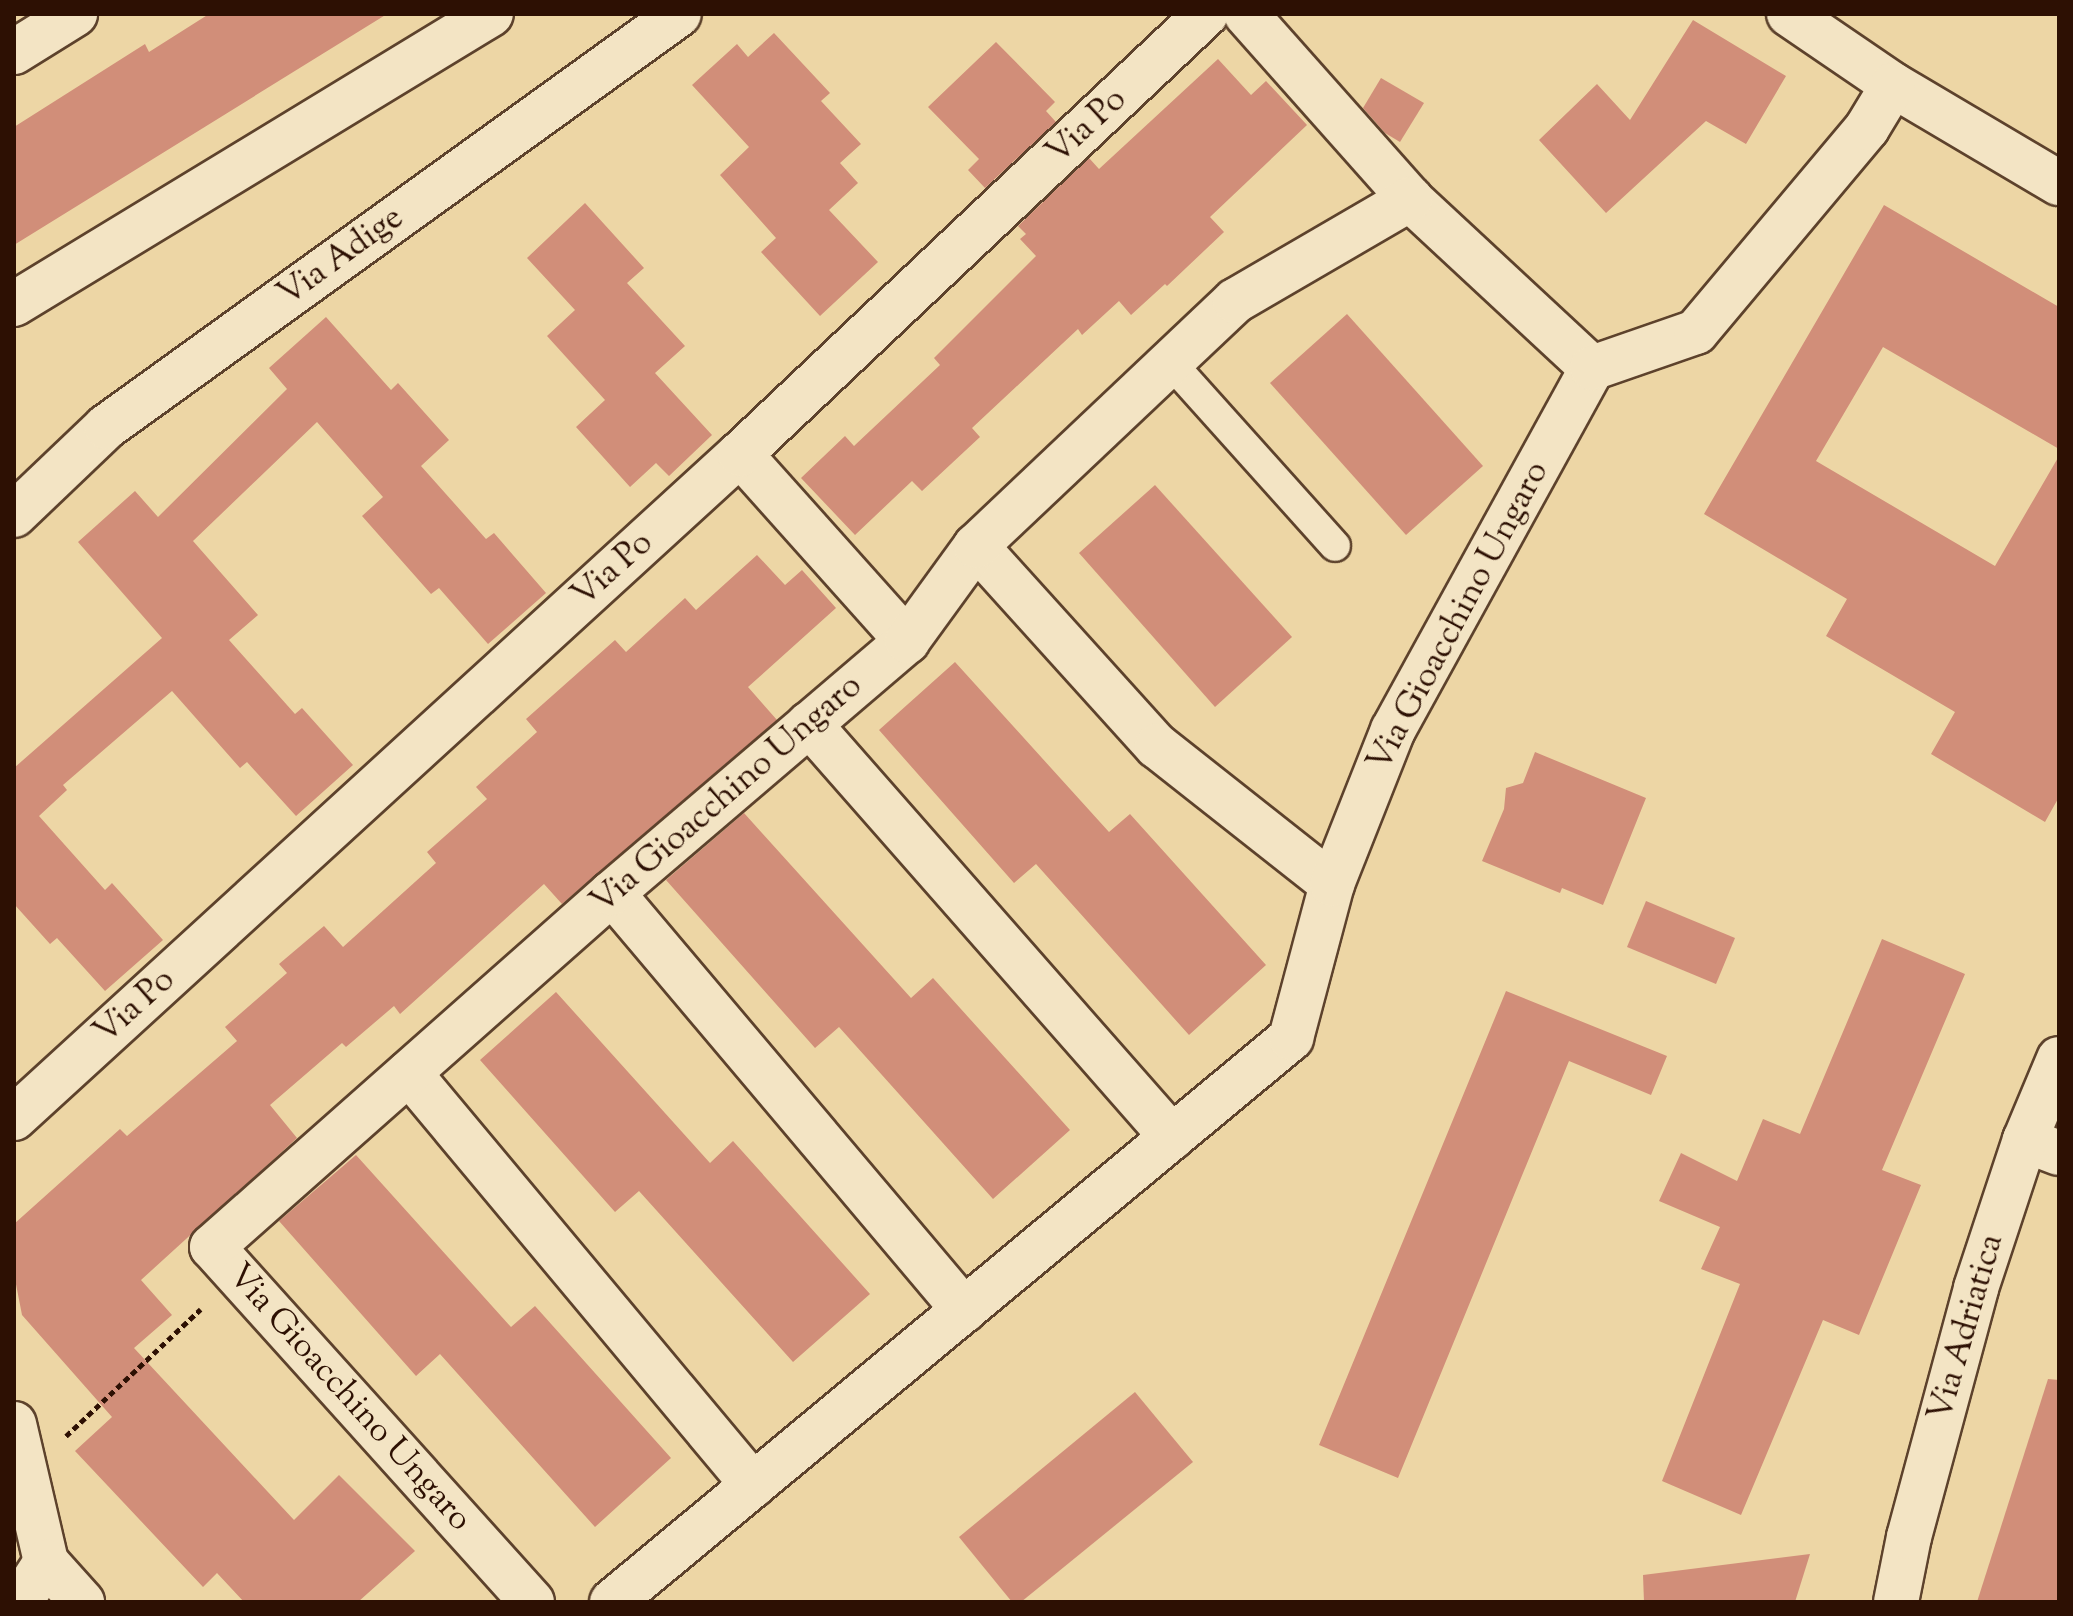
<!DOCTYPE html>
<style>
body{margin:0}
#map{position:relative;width:2073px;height:1616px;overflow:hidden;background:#edd6a5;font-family:"Sorts Mill Goudy",serif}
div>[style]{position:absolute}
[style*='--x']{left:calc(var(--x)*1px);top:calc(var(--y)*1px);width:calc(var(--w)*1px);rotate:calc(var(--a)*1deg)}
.building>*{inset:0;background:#d18e79}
.path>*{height:5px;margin-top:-2.5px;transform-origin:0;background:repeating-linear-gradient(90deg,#2d1003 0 6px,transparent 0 10px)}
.roads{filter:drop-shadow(2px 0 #5d422c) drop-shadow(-2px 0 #5d422c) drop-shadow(0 2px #5d422c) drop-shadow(0 -2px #5d422c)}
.service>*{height:30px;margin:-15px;padding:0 15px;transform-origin:15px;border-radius:15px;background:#f3e4c4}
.minor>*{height:44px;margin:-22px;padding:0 22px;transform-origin:22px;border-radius:22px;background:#f3e4c4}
.tertiary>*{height:44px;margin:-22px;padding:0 22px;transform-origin:22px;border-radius:22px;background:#f3e4c4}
span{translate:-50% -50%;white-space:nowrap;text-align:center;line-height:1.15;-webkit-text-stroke:6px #f3e4c4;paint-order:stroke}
.street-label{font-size:34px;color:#2d1003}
.frame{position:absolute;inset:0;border:16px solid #2d1003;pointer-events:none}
</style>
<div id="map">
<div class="building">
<div style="clip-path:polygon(209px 14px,387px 14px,14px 245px,14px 127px,145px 44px,149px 52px)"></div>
<div style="clip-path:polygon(1693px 20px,1786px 76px,1746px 144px,1706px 121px,1606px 213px,1539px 140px,1597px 84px,1630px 120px)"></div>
<div style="clip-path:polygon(774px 33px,830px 93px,821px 101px,861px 144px,840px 163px,858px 183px,829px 210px,878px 262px,820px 316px,761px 252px,776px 238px,720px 175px,749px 147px,692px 85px,737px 44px,748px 57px)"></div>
<div style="clip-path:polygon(996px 42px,1055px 102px,1046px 111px,1056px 122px,985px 188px,968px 170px,979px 159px,928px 107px)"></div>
<div style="clip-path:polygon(1218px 59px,1251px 95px,1266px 81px,1307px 125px,1210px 217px,1224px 232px,1167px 286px,1165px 284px,1131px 315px,1119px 301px,1082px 335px,1078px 329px,972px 428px,980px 437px,922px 491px,912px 481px,855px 535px,801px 478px,845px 436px,854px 446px,940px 365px,934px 358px,1036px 256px,1020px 239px,1026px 234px,1018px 226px,1089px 158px,1099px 169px)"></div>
<div style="clip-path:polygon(1381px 78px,1424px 103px,1400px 142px,1385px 133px,1363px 108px)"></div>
<div style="clip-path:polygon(585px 203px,644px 268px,627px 283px,685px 346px,655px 373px,712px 435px,669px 476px,656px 463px,630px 487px,576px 427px,605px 400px,547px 336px,575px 310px,527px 258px)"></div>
<div style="clip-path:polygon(1884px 205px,2059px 307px,2059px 449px,1883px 347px,1816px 461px,1995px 566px,2059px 456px,2059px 797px,2045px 822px,1931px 754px,1955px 712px,1826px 636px,1847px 599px,1704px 514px)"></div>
<div style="clip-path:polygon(1347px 314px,1483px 466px,1406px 535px,1270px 383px)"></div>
<div style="clip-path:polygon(326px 317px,391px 390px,398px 383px,449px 440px,421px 466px,486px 539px,494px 533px,546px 593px,488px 644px,439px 588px,431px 594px,362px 516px,383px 497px,317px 422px,193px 541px,258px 615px,229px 640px,295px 714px,302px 708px,353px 765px,296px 816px,247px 762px,240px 768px,172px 691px,63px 785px,67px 790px,39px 816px,105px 890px,112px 883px,163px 940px,105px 991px,57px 938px,50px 944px,14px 904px,14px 768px,162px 638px,78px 542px,135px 491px,158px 517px,287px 389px,269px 368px)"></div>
<div style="clip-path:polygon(1155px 485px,1292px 637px,1215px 707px,1079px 553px)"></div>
<div style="clip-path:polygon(757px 555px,785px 585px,802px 570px,836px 608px,748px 687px,777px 720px,562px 904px,544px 884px,400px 1014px,394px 1006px,346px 1047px,342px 1043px,270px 1105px,297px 1138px,141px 1280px,172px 1315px,134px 1348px,294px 1520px,339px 1475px,415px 1551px,358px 1602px,244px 1602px,217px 1573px,203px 1587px,75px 1451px,112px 1417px,22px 1315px,14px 1274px,14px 1224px,120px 1129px,127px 1136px,237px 1041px,225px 1027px,287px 973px,279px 964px,324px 926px,343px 947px,436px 863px,427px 852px,487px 799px,476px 787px,537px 732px,526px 719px,615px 640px,626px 652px,685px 598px,696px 610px)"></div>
<div style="clip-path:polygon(955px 662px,1109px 832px,1130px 814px,1266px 965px,1189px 1035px,1036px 864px,1014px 883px,879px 730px)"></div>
<div style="clip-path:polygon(1535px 752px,1646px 798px,1603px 905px,1562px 888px,1560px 893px,1482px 861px,1504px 809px,1506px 788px,1523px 783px)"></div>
<div style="clip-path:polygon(744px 813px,911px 998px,933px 978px,1070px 1130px,993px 1199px,839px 1027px,815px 1048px,666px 880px)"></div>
<div style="clip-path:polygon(1646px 901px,1735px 938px,1716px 984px,1627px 947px)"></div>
<div style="clip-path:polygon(1882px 939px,1965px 974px,1882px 1170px,1921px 1185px,1859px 1335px,1823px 1320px,1741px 1515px,1662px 1481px,1740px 1284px,1701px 1269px,1720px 1227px,1659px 1201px,1681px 1153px,1737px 1181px,1763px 1119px,1800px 1134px)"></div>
<div style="clip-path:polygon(1506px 991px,1667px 1056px,1651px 1095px,1569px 1061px,1398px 1478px,1319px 1445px)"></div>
<div style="clip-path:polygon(556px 992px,710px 1163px,733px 1141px,870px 1294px,793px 1362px,639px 1191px,615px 1212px,480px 1060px)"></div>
<div style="clip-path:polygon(356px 1155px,511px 1327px,535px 1306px,671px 1458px,595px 1527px,440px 1354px,416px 1376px,279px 1221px)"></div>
<div style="clip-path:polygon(2048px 1379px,2059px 1380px,2059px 1602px,1977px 1602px)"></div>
<div style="clip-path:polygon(1135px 1392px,1193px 1462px,1021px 1602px,1012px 1602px,959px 1537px)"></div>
<div style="clip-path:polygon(1810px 1554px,1795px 1602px,1644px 1602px,1643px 1575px)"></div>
</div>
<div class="path">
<div style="--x:66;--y:1436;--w:185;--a:-43.3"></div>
</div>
<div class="roads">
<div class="service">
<div style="--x:1170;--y:362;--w:247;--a:48.1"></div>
</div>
<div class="minor">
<div style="--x:1246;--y:14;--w:247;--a:48.4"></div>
<div style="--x:1410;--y:199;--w:248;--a:42.9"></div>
<div style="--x:1789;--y:14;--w:126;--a:34.3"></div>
<div style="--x:1893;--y:85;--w:193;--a:30.6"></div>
<div style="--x:14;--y:52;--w:72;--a:-31.9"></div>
<div style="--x:14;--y:304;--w:558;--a:-31.3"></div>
<div style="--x:740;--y:454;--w:251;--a:48.2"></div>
<div style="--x:14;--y:515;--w:127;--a:-43.7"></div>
<div style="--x:106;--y:427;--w:706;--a:-35.78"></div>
<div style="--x:976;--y:546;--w:270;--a:47.9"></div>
<div style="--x:1157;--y:746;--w:223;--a:38.3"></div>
<div style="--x:809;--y:724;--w:550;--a:48.69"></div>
<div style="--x:612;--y:893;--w:546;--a:49.83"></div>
<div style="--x:409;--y:1073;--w:537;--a:50.14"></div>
<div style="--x:14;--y:1118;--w:984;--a:-42.45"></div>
<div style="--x:740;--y:454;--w:641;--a:-43.36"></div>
<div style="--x:2025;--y:1140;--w:36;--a:21"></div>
<div style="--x:14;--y:1424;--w:142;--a:76.9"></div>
<div style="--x:46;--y:1562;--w:54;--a:48"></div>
<div style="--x:20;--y:1602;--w:48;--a:-57"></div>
<div style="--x:532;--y:1602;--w:478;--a:-132"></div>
<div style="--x:212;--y:1247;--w:534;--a:-41.51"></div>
<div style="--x:612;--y:893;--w:388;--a:-40.5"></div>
<div style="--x:907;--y:641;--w:117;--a:-54"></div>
<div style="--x:976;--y:546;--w:357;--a:-43.4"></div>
<div style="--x:1235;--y:301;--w:203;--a:-30.2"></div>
<div style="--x:612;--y:1602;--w:883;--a:-39.71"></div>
<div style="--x:1291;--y:1038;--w:159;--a:-75.1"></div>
<div style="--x:1332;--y:884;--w:166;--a:-68.4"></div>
<div style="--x:1393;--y:730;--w:413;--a:-61.2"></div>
<div style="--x:1592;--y:368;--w:110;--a:-19.1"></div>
<div style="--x:1696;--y:332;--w:266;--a:-50"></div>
<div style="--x:1867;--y:128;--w:50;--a:-58.8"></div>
</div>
<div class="tertiary">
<div style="--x:1896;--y:1602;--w:66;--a:-78.7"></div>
<div style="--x:1909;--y:1537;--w:258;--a:-74.9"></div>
<div style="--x:1976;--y:1288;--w:156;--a:-71.7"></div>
<div style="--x:2025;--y:1140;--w:88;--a:-67.2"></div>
</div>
</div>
<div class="street-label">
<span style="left:1087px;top:127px;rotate:-43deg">Via Po</span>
<span style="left:341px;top:257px;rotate:-36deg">Via Adige</span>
<span style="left:613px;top:570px;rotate:-42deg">Via Po</span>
<span style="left:1459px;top:617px;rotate:-62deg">Via Gioacchino Ungaro</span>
<span style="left:727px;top:795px;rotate:-41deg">Via Gioacchino Ungaro</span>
<span style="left:135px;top:1007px;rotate:-42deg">Via Po</span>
<span style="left:1967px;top:1328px;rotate:-74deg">Via Adriatica</span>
<span style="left:349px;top:1398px;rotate:48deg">Via Gioacchino Ungaro</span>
</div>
<div class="frame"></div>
</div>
